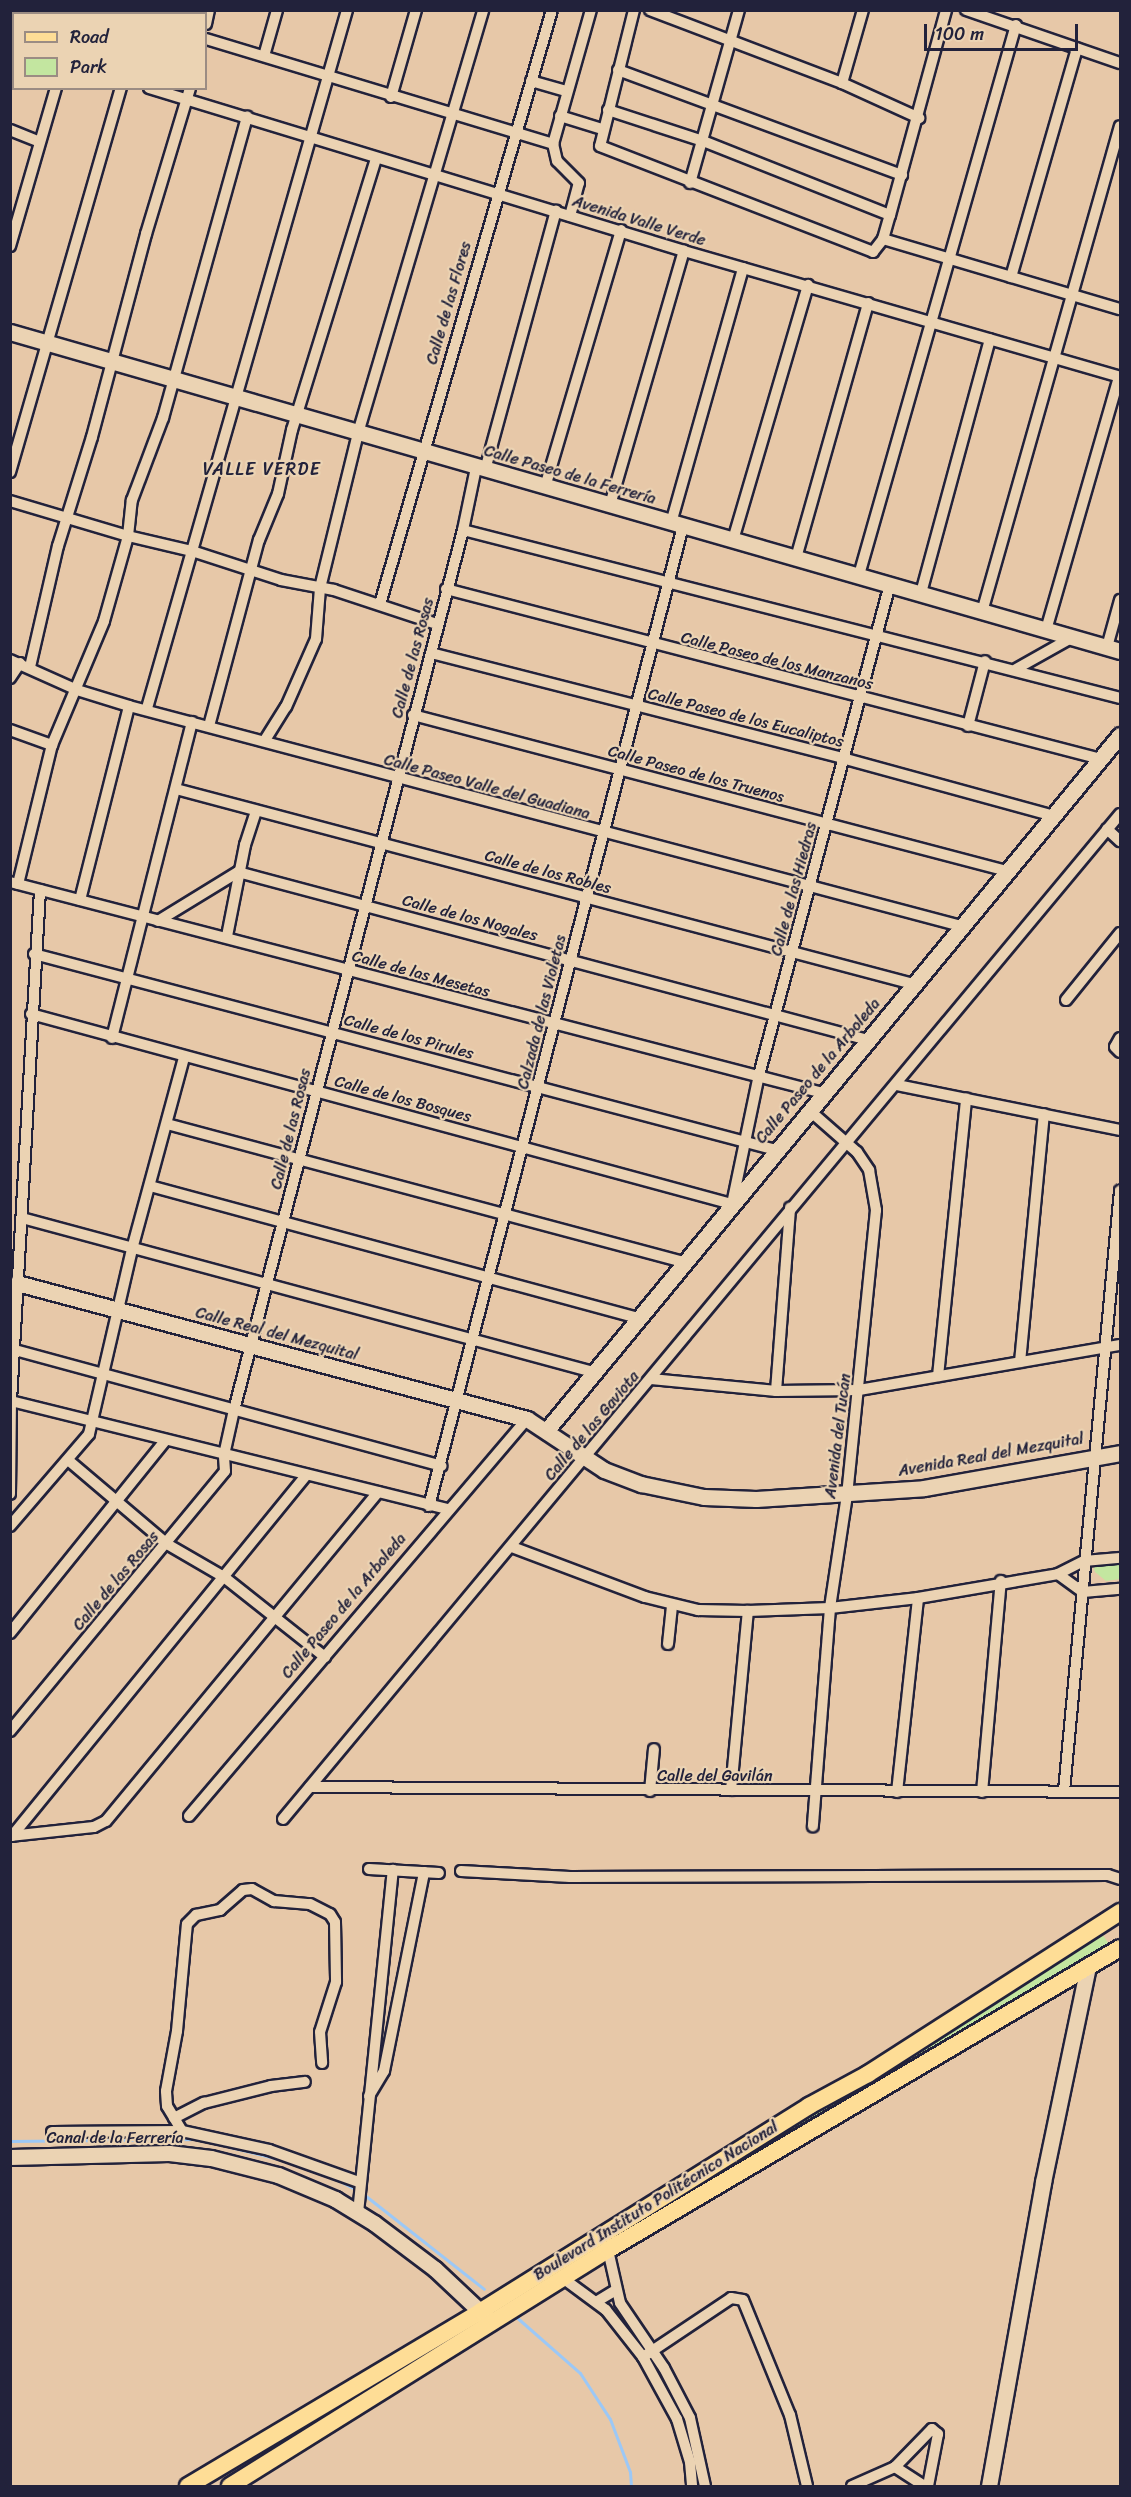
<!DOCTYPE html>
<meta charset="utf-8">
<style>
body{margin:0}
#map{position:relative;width:1131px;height:2497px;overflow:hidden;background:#e7c8a8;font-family:Sriracha,sans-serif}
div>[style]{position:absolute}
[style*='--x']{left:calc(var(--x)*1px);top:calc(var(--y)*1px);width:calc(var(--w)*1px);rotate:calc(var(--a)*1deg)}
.green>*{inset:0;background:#c3e6a0}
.stream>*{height:3px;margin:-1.5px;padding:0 1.5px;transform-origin:1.5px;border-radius:1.5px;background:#9cc8f6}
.roads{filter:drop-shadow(2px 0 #22223b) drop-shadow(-2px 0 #22223b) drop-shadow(0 2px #22223b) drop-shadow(0 -2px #22223b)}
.street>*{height:10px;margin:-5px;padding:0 5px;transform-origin:5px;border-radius:5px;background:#ebd3b3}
.secondary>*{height:15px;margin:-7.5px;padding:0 7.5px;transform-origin:7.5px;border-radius:7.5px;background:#ebd3b3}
.primary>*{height:16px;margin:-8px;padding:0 8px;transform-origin:8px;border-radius:8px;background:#fedd96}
span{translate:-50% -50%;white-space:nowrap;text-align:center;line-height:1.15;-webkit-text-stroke:4.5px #ebd3b3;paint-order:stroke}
.street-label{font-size:16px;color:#22223b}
.neighbourhood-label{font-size:18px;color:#22223b;letter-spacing:1.5px}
.frame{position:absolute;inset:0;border:12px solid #22223b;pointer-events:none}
.legend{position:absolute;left:12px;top:12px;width:195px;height:78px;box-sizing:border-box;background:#ebd3b3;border:2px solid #9b8c83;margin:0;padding:8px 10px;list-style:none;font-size:18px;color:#22223b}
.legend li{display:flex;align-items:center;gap:12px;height:30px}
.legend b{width:30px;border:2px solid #9b8c83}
.scale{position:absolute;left:924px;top:24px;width:154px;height:27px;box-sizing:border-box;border:3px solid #22223b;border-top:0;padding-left:8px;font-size:18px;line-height:21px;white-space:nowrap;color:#22223b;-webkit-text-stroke:4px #ebd3b3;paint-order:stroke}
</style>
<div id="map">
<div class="green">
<div style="clip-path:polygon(1120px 1562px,1120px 1579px,1106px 1581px,1095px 1572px,1093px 1564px)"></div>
<div style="clip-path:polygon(1102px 1934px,1109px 1944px,627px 2234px,622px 2226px)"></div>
</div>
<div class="stream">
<div style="--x:10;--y:2141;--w:188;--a:-0.6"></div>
<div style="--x:230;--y:2147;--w:50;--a:13.8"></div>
<div style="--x:336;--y:2179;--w:24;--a:28"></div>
<div style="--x:362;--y:2193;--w:155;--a:38.2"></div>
<div style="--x:514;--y:2315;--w:88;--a:41.3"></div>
<div style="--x:580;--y:2373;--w:55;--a:56.9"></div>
<div style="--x:610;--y:2419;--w:57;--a:69.3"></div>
<div style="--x:630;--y:2472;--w:14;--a:86"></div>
</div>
<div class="roads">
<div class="street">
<div style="--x:113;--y:10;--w:11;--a:22"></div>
<div style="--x:634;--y:10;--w:140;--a:104"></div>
<div style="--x:600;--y:146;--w:293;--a:21.2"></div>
<div style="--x:873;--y:252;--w:16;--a:-52"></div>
<div style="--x:883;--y:239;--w:25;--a:-74"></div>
<div style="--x:890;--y:215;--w:213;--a:-74.7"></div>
<div style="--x:650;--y:10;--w:205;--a:20.8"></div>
<div style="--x:842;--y:83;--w:85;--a:24.4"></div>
<div style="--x:966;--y:10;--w:163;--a:19"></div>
<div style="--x:77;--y:14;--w:4;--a:-90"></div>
<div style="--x:142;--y:14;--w:4;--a:-76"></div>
<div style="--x:206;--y:24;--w:14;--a:-78"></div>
<div style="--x:206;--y:39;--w:363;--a:16.8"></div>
<div style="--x:10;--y:46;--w:4;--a:14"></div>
<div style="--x:264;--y:56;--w:48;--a:-74.2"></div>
<div style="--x:618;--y:70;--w:303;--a:20.3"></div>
<div style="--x:531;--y:81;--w:36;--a:16"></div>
<div style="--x:842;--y:83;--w:76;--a:-74"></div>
<div style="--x:149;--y:88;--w:559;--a:16.94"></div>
<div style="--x:684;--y:251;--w:454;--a:16.1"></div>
<div style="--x:391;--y:97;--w:91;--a:-74"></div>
<div style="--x:608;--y:110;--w:100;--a:18.1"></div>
<div style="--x:703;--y:141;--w:201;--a:21.6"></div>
<div style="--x:560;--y:116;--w:44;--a:17.2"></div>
<div style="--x:10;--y:130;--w:32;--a:22"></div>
<div style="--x:690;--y:183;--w:180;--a:-74.2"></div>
<div style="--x:570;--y:216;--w:34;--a:-75"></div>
<div style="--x:579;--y:183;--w:31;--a:-135"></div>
<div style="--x:557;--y:161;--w:17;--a:-103"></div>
<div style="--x:553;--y:144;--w:139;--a:-74.2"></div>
<div style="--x:883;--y:239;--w:247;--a:16.5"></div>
<div style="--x:10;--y:246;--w:165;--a:-73.8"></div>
<div style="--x:1011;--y:277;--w:238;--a:-73.9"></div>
<div style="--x:485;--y:470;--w:269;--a:-74.7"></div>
<div style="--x:10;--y:472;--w:400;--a:-73.9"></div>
<div style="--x:545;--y:487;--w:268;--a:-73.5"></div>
<div style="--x:10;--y:501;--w:123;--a:16.5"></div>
<div style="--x:128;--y:536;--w:66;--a:13.2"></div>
<div style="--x:192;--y:551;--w:94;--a:18"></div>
<div style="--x:281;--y:580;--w:54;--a:10.7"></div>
<div style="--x:334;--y:590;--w:108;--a:18.3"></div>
<div style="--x:610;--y:505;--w:265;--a:-73.8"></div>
<div style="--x:671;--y:523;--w:265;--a:-74.2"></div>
<div style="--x:463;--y:530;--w:678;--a:14.34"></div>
<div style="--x:733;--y:540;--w:266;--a:-73.6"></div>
<div style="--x:796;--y:558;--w:265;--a:-74.2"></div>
<div style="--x:859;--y:575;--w:572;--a:-74.07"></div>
<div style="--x:446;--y:589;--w:677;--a:14.55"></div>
<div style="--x:921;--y:593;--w:263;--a:-74.8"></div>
<div style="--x:380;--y:604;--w:618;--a:-73.85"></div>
<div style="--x:982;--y:612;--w:505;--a:-74.15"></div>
<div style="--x:1046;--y:630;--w:263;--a:-73.9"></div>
<div style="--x:1107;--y:647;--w:49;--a:-74.5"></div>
<div style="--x:431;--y:653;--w:424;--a:14.3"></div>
<div style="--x:842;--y:758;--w:220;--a:15.3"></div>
<div style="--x:10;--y:660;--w:73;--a:24.1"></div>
<div style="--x:77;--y:690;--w:54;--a:17.1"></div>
<div style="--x:129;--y:706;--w:861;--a:14.81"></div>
<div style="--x:30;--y:667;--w:124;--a:-77"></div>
<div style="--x:58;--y:546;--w:114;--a:-72.7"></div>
<div style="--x:92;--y:437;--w:210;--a:-75.1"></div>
<div style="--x:146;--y:234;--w:152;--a:-73.2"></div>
<div style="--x:1016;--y:669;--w:65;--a:-29.3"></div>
<div style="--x:10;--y:678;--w:18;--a:-56"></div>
<div style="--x:147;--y:708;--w:726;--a:-74.01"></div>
<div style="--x:413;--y:715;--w:614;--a:14.72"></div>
<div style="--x:209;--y:726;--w:193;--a:-75"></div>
<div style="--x:259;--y:540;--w:50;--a:-67.6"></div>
<div style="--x:278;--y:494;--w:66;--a:-77.7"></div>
<div style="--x:292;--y:430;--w:284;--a:-72.8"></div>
<div style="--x:968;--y:726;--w:67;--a:-75.3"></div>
<div style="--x:10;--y:730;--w:45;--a:19.7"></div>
<div style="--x:265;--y:740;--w:39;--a:-58"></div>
<div style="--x:286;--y:707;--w:74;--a:-66.2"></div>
<div style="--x:316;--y:639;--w:51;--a:-85.5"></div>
<div style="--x:320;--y:588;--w:160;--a:-76.2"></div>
<div style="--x:358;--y:433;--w:441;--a:-73.5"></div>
<div style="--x:176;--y:789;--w:762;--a:14.82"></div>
<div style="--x:1107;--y:829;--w:18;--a:43"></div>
<div style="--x:10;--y:882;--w:840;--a:14.55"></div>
<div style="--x:18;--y:884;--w:143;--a:-76.3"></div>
<div style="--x:52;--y:745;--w:134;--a:-67.2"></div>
<div style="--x:104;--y:621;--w:88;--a:-74.2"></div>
<div style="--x:128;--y:536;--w:36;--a:-84"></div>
<div style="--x:132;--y:500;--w:88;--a:-69.3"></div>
<div style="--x:163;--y:418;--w:313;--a:-74.4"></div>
<div style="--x:80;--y:900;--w:200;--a:-75.8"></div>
<div style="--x:158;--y:921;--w:94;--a:-31.5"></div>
<div style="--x:238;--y:872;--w:652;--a:14.93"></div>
<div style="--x:227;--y:936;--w:93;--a:-78.8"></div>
<div style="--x:245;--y:845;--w:35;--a:-72"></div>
<div style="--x:34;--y:954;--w:767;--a:14.8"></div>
<div style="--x:1066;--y:1000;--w:86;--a:-51.1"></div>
<div style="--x:31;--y:1014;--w:726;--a:15.17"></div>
<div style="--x:732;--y:1204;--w:132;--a:-78.2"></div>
<div style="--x:759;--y:1075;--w:508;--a:-75.06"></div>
<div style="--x:112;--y:1038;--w:326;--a:-75.8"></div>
<div style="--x:1120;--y:1038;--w:10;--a:119"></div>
<div style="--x:1115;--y:1047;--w:7;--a:45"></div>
<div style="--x:897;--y:1085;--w:227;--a:11.4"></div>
<div style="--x:809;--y:1110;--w:64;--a:41.2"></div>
<div style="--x:857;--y:1152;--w:22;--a:56"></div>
<div style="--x:869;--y:1170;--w:41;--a:80.1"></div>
<div style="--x:876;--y:1210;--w:286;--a:95.8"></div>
<div style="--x:847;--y:1495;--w:114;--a:98.6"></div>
<div style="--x:830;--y:1608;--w:219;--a:94.5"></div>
<div style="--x:167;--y:1124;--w:534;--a:14.97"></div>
<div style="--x:150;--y:1186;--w:506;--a:15.14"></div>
<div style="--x:22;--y:1218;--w:591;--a:15.09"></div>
<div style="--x:15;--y:1350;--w:442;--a:15.2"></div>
<div style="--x:1020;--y:1362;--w:249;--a:-84.5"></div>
<div style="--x:938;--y:1376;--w:279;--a:-84.2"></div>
<div style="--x:651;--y:1379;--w:126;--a:5.5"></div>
<div style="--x:776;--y:1391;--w:83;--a:-0.7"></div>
<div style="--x:859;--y:1390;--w:265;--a:-9.8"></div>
<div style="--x:776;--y:1391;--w:184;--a:-85.6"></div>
<div style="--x:11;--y:1401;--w:451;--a:13.9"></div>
<div style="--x:68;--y:1460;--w:130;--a:40.3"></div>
<div style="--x:167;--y:1544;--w:66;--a:30.1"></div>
<div style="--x:224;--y:1577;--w:129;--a:38.4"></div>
<div style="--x:10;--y:1494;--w:93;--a:-89.4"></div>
<div style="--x:11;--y:1401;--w:512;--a:-86.75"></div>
<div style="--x:429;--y:1506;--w:1012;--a:-75.47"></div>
<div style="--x:10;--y:1526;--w:121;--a:-49.3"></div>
<div style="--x:89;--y:1434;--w:190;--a:-76.9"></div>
<div style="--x:132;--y:1249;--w:198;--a:-74.8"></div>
<div style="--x:512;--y:1547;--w:142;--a:20.6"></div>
<div style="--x:645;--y:1597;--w:55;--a:13.8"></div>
<div style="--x:698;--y:1610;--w:50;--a:1.1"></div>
<div style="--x:748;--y:1611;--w:82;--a:-2.1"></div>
<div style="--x:830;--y:1608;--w:89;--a:-6.5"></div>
<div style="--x:918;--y:1598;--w:142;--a:-9.7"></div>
<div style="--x:1058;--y:1574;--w:29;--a:-27"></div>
<div style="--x:1084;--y:1561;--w:36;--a:-5"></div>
<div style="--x:1058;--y:1574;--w:31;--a:36"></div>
<div style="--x:1083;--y:1592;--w:37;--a:-5"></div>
<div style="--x:10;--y:1633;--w:248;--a:-51.1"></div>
<div style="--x:668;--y:1644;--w:39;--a:-84"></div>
<div style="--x:10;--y:1731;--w:337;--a:-50.4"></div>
<div style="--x:225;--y:1471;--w:16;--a:-94"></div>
<div style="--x:224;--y:1455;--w:46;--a:-77.5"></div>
<div style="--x:234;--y:1410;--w:909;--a:-75.41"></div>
<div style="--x:463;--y:530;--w:63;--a:-78.2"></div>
<div style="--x:310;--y:1787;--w:810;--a:0.35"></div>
<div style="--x:731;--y:1790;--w:180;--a:-84.6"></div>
<div style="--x:650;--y:1791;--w:42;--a:-84.6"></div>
<div style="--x:1064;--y:1791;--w:603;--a:-84.67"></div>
<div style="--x:897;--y:1792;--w:195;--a:-83.8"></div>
<div style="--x:982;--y:1792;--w:212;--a:-84.9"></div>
<div style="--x:189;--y:1816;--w:521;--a:-49.59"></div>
<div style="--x:283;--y:1819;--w:1308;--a:-50.21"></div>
<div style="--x:10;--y:1836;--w:84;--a:-6.1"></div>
<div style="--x:94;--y:1827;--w:13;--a:-27"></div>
<div style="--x:106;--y:1821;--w:427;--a:-50.4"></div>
<div style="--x:12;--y:1836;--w:466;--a:-50.8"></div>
<div style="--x:369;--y:1869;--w:70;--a:3.3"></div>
<div style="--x:461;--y:1871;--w:109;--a:3.2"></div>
<div style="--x:570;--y:1877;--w:538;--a:-0.21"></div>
<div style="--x:1108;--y:1875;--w:13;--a:18"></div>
<div style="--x:369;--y:2096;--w:29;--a:-59"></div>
<div style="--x:384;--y:2071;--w:203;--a:-78.6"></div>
<div style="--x:174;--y:2118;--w:34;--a:-27"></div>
<div style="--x:204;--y:2103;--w:69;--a:-14.2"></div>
<div style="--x:271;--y:2086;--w:34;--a:-7"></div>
<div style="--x:182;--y:2131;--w:29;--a:-121"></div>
<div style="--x:167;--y:2106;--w:15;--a:-94"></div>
<div style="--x:166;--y:2091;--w:61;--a:-79.6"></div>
<div style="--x:177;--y:2031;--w:107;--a:-84.7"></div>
<div style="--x:187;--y:1924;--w:13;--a:-45"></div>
<div style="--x:196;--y:1915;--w:25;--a:-12"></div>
<div style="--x:220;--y:1910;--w:30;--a:-41"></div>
<div style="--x:243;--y:1890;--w:9;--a:-6"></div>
<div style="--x:252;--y:1889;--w:25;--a:29"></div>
<div style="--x:274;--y:1901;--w:36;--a:5"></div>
<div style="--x:310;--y:1904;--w:22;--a:27"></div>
<div style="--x:330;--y:1914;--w:9;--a:58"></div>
<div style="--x:335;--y:1922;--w:60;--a:89"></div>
<div style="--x:336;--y:1982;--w:52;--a:107.7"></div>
<div style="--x:320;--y:2032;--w:31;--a:86"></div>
<div style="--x:52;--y:2132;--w:130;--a:-0.4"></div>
<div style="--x:182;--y:2131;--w:89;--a:12.3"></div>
<div style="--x:269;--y:2150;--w:96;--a:19.6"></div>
<div style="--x:358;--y:2213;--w:345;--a:-84.2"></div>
<div style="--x:608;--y:2250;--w:54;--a:77.2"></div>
<div style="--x:620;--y:2303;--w:78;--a:55.9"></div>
<div style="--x:664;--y:2368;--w:56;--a:62.5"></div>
<div style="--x:690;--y:2418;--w:70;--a:77.6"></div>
<div style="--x:564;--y:2279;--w:52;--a:36.4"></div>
<div style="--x:606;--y:2310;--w:60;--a:51.8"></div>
<div style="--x:643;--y:2357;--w:71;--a:61.3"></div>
<div style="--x:677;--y:2419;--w:45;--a:73.2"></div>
<div style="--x:690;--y:2462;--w:24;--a:85"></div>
<div style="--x:596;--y:2302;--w:23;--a:-31"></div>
<div style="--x:643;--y:2357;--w:106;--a:-33.8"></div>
<div style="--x:731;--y:2298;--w:12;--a:9"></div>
<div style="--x:743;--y:2300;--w:124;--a:67.8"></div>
<div style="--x:790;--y:2415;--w:73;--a:76.5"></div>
<div style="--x:895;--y:2467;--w:35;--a:33"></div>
<div style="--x:852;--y:2486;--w:47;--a:-23.8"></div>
<div style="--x:895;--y:2467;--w:53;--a:-45.8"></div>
<div style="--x:932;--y:2429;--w:8;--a:40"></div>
<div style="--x:938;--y:2434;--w:53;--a:100.9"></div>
</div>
<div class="secondary">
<div style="--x:10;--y:332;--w:1155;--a:16.03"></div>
<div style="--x:17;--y:1283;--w:528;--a:14.93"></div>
<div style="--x:527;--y:1419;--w:92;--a:33.5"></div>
<div style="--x:604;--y:1470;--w:40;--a:21"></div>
<div style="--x:641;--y:1484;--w:64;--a:11.7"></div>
<div style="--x:704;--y:1497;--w:52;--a:2.2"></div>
<div style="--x:756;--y:1499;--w:168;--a:-3.7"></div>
<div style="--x:924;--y:1488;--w:199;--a:-10.1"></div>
<div style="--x:546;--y:1431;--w:902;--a:-50.49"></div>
<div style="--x:10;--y:2157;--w:159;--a:-1.4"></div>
<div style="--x:169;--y:2153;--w:42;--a:6.8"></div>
<div style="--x:211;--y:2158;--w:69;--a:14.2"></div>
<div style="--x:278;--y:2175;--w:62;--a:22.8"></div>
<div style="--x:335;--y:2199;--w:46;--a:31.6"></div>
<div style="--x:374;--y:2223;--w:76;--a:37"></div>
<div style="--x:435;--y:2269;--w:73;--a:43.3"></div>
<div style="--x:989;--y:2486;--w:309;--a:-79.9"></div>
<div style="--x:1043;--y:2182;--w:221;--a:-78.2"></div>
</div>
<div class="primary">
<div style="--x:188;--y:2486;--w:341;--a:-30.8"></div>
<div style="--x:481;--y:2311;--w:387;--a:-32"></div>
<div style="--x:809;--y:2106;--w:67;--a:-28.5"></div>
<div style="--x:868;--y:2074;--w:300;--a:-32.7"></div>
<div style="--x:230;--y:2486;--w:446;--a:-32"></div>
<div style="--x:608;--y:2250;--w:594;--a:-30.53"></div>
</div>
</div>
<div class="street-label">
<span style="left:639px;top:221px;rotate:17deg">Avenida Valle Verde</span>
<span style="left:449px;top:303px;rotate:-74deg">Calle de las Flores</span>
<span style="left:570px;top:475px;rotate:16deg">Calle Paseo de la Ferrería</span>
<span style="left:413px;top:658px;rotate:-75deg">Calle de las Rosas</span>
<span style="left:777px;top:661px;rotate:14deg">Calle Paseo de los Manzanos</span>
<span style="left:746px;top:718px;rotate:14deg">Calle Paseo de los Eucaliptos</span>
<span style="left:696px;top:774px;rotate:15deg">Calle Paseo de los Truenos</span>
<span style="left:487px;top:787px;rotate:15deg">Calle Paseo Valle del Guadiana</span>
<span style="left:548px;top:872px;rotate:15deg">Calle de los Robles</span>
<span style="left:794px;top:889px;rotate:-75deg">Calle de las Hiedras</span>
<span style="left:470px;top:918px;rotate:15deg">Calle de los Nogales</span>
<span style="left:421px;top:974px;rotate:15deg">Calle de las Mesetas</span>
<span style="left:542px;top:1012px;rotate:-76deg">Calzada de las Violetas</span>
<span style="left:409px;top:1037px;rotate:15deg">Calle de los Pirules</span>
<span style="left:818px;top:1071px;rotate:-50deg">Calle Paseo de la Arboleda</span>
<span style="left:403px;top:1099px;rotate:15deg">Calle de los Bosques</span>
<span style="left:291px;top:1129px;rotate:-76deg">Calle de las Rosas</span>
<span style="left:277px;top:1334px;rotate:15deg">Calle Real del Mezquital</span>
<span style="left:592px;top:1426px;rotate:-50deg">Calle de las Gaviota</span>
<span style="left:838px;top:1436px;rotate:-83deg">Avenida del Tucán</span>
<span style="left:991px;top:1455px;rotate:-10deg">Avenida Real del Mezquital</span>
<span style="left:116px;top:1581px;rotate:-50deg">Calle de las Rosas</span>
<span style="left:344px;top:1606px;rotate:-50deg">Calle Paseo de la Arboleda</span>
<span style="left:715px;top:1776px">Calle del Gavilán</span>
<span style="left:115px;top:2138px">Canal de la Ferrería</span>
<span style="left:656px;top:2201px;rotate:-32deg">Boulevard Instituto Politécnico Nacional</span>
</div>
<div class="neighbourhood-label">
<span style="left:262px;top:469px">VALLE VERDE</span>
</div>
<div class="frame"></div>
<ul class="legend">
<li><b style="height:8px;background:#fedd96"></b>Road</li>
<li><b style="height:16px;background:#c3e6a0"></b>Park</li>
</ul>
<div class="scale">100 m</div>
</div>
